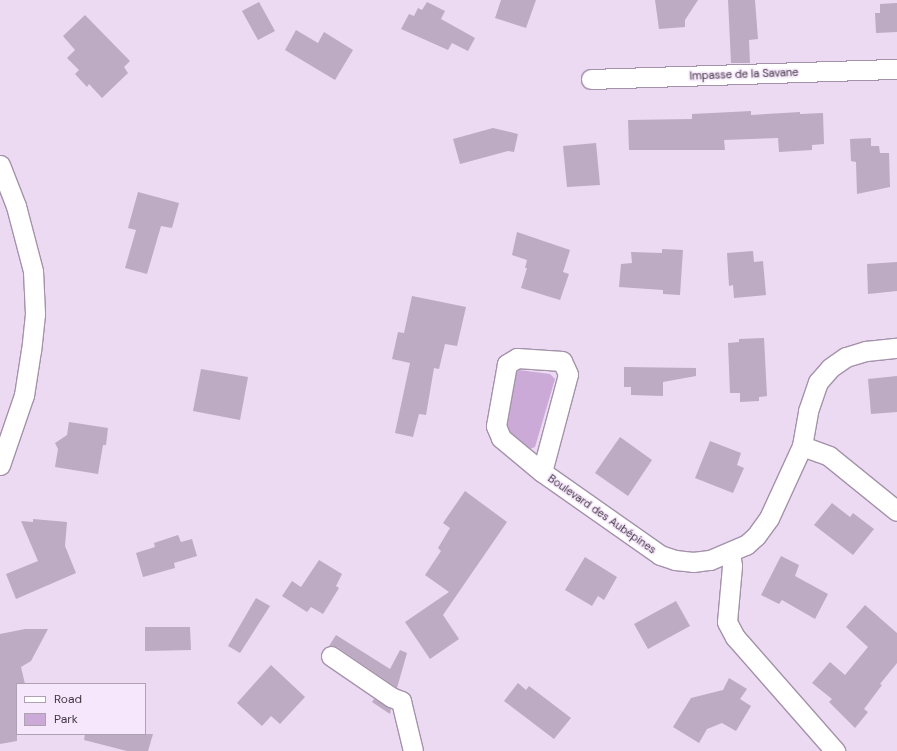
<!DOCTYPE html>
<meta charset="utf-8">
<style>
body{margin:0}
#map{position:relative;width:897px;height:751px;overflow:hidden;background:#ecd9f2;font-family:"DM Sans",sans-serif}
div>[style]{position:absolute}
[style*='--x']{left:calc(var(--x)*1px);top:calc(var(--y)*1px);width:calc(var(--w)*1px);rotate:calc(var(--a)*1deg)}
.green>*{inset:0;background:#ccaad8}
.building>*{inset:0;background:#bdaac3}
.roads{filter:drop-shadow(1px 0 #a492aa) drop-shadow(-1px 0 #a492aa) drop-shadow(0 1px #a492aa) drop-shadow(0 -1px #a492aa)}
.minor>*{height:19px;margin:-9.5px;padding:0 9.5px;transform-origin:9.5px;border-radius:9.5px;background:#fff}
span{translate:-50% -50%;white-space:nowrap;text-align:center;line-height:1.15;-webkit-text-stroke:3px #f7e7fc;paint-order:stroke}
.street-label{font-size:11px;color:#403842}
.legend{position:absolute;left:16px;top:683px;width:130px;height:52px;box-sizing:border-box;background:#f7e7fc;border:1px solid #aea1b2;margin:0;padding:5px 7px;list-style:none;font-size:12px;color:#403842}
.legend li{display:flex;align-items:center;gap:8px;height:20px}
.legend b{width:20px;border:1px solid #aea1b2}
</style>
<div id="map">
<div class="green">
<div style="clip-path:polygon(519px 370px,550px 374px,555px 379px,535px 447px,527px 450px,506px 435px,505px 421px,514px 375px)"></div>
</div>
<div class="building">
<div style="clip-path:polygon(501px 0,536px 0,526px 28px,495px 18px)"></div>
<div style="clip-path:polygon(655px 0,698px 0,685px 20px,685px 27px,659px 29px)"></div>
<div style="clip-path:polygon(728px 0,755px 0,758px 39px,749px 40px,750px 63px,731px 63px)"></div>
<div style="clip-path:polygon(259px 2px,275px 31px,258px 40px,242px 11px)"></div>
<div style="clip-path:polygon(427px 2px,445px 11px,441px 19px,475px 38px,468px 51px,452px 43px,448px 50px,401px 29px,409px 14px,414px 16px,418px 8px,422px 10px)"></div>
<div style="clip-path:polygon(897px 3px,897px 32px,876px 33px,875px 13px,880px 13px,880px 4px)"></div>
<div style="clip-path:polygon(85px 15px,130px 61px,124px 67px,128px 73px,102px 98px,89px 84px,87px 87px,75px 74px,79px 70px,67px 58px,75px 50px,63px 36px)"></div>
<div style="clip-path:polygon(296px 30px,318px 43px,324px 32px,353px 50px,335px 80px,285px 50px)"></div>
<div style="clip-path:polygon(751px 111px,751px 115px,800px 112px,800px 114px,823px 113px,824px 144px,812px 145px,812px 150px,779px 152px,778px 138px,724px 140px,725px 150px,629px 150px,628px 120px,692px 119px,692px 114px)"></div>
<div style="clip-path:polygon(493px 128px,518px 134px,514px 152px,508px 151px,460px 164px,453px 139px)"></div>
<div style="clip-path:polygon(871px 138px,871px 146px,879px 146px,880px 153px,889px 153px,890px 187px,857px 194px,856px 162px,851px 161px,850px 139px)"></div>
<div style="clip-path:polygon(596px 143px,600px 185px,567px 187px,563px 146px)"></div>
<div style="clip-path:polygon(138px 192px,179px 203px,172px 228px,161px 226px,147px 274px,125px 268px,136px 230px,128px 228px)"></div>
<div style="clip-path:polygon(517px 232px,570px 250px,563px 272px,569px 274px,560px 300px,521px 288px,527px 268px,525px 268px,527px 260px,512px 255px)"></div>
<div style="clip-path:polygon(662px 249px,683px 250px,680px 295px,663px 294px,663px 290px,619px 287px,621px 264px,632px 263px,631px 252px,662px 253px)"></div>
<div style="clip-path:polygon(753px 251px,754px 262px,763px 261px,766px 295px,734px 298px,733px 285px,729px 286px,727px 253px)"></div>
<div style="clip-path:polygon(897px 262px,897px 291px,868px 294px,867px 264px)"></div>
<div style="clip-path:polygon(412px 296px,466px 307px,457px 346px,445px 344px,439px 369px,434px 368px,426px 415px,419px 414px,413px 437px,395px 433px,410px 363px,392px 359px,398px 332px,404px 333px)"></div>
<div style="clip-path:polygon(764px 338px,767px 396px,759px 397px,759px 401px,740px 402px,740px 393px,730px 393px,728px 343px,739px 342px,739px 339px)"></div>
<div style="clip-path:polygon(624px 367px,696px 368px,696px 376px,663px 382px,663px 396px,631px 395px,631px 387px,624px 387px)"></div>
<div style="clip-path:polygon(201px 369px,248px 377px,240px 420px,193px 411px)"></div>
<div style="clip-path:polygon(897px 376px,897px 412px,871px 414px,868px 379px)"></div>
<div style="clip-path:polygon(69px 422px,108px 428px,106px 445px,103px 445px,98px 474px,55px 467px,58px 449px,55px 443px,67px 435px)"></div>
<div style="clip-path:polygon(620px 437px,652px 460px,628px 496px,595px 473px)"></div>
<div style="clip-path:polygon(710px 441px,741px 453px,737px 465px,744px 468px,733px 493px,695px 478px)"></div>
<div style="clip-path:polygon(465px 491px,507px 522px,443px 615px,459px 639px,430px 659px,405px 622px,449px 592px,425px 575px,441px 551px,438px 548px,450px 528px,443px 523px)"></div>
<div style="clip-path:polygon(832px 503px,850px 517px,853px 513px,874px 529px,853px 555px,814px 525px)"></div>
<div style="clip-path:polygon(33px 519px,67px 522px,65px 546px,76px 573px,16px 599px,6px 574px,38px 561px,21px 521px,33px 522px)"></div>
<div style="clip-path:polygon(178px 535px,181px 542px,192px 539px,197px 556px,174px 563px,175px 568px,143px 577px,136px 553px,155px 547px,154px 543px)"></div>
<div style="clip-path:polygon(781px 556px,799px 565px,795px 576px,828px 594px,815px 619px,782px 600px,779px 604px,761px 595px)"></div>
<div style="clip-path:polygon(585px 557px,617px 577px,604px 600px,598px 596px,592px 606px,565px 590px)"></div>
<div style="clip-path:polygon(319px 560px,342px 574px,336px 586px,339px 588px,323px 614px,311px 607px,307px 612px,282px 596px,292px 581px,301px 587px)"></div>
<div style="clip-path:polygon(256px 598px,270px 606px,240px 653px,228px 646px)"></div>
<div style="clip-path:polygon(676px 601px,690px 626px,648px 649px,634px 624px)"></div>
<div style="clip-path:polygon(865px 605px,897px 633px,897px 663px,880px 684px,882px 685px,864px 709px,868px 712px,855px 728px,829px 702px,832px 699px,812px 683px,830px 662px,845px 675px,868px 647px,846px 627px)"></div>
<div style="clip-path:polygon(145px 627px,190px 627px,191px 650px,145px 651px)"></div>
<div style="clip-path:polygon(25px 629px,48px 629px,31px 661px,21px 667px,25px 684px,17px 684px,17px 741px,0 744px,0 634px)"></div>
<div style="clip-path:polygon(336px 635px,390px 669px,400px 650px,407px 653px,397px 688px,337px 647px,329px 646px)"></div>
<div style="clip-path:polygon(271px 665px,305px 697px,280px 724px,271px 716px,262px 726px,237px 703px)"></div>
<div style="clip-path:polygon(729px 678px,747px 689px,740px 699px,751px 706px,736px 731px,722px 723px,707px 729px,699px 743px,673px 727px,691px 698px,723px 690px)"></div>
<div style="clip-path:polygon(518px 683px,526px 690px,529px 686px,571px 718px,554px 739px,504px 701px)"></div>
<div style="clip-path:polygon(374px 699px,391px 709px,390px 714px,372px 702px)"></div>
<div style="clip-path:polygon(85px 734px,153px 734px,148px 751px,127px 751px,84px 740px)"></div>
</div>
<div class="roads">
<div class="minor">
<div style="--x:591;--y:79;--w:306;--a:-1.9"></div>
<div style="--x:0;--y:165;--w:44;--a:68.7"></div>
<div style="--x:16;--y:206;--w:67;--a:75.3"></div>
<div style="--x:33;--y:271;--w:43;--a:87.3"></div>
<div style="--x:35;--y:314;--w:36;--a:96"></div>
<div style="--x:31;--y:350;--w:46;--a:98.8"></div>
<div style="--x:24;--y:395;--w:74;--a:108.9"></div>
<div style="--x:802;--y:446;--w:29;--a:20"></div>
<div style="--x:829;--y:456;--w:87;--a:39"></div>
<div style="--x:542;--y:472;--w:101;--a:-75.1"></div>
<div style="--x:568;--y:374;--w:14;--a:-115"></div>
<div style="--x:562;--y:361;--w:45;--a:-176.2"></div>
<div style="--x:517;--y:358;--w:12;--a:149"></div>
<div style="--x:507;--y:364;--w:63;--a:100.1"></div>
<div style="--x:496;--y:426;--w:13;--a:67"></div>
<div style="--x:501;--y:438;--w:53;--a:39.7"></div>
<div style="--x:542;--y:472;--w:144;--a:35.1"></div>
<div style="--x:660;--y:555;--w:16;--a:18"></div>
<div style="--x:675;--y:560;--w:18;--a:6"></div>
<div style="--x:693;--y:562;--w:17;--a:-7"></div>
<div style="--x:710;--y:560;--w:39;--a:-23"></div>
<div style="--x:746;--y:545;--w:13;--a:-42"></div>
<div style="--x:756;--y:536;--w:22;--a:-54"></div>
<div style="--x:769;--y:518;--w:79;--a:-65.4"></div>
<div style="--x:802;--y:446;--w:36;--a:-80"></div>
<div style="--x:808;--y:411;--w:31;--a:-71"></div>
<div style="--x:818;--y:382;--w:18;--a:-49"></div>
<div style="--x:830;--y:368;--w:19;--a:-35"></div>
<div style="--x:846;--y:357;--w:21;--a:-17"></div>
<div style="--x:866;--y:351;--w:31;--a:-6"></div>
<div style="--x:730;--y:553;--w:13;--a:81"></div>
<div style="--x:732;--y:566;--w:56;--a:95.1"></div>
<div style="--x:727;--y:622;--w:17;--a:62"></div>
<div style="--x:735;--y:637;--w:152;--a:48.7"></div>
<div style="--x:331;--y:656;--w:73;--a:34.3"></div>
<div style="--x:391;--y:697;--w:11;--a:22"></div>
<div style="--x:401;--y:701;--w:51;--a:76.5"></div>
</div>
</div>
<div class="street-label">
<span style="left:744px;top:74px;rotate:-2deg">Impasse de la Savane</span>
<span style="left:602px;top:514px;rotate:35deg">Boulevard des Aubépines</span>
</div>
<ul class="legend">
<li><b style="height:5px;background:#fff"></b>Road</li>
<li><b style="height:11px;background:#ccaad8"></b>Park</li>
</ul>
</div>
